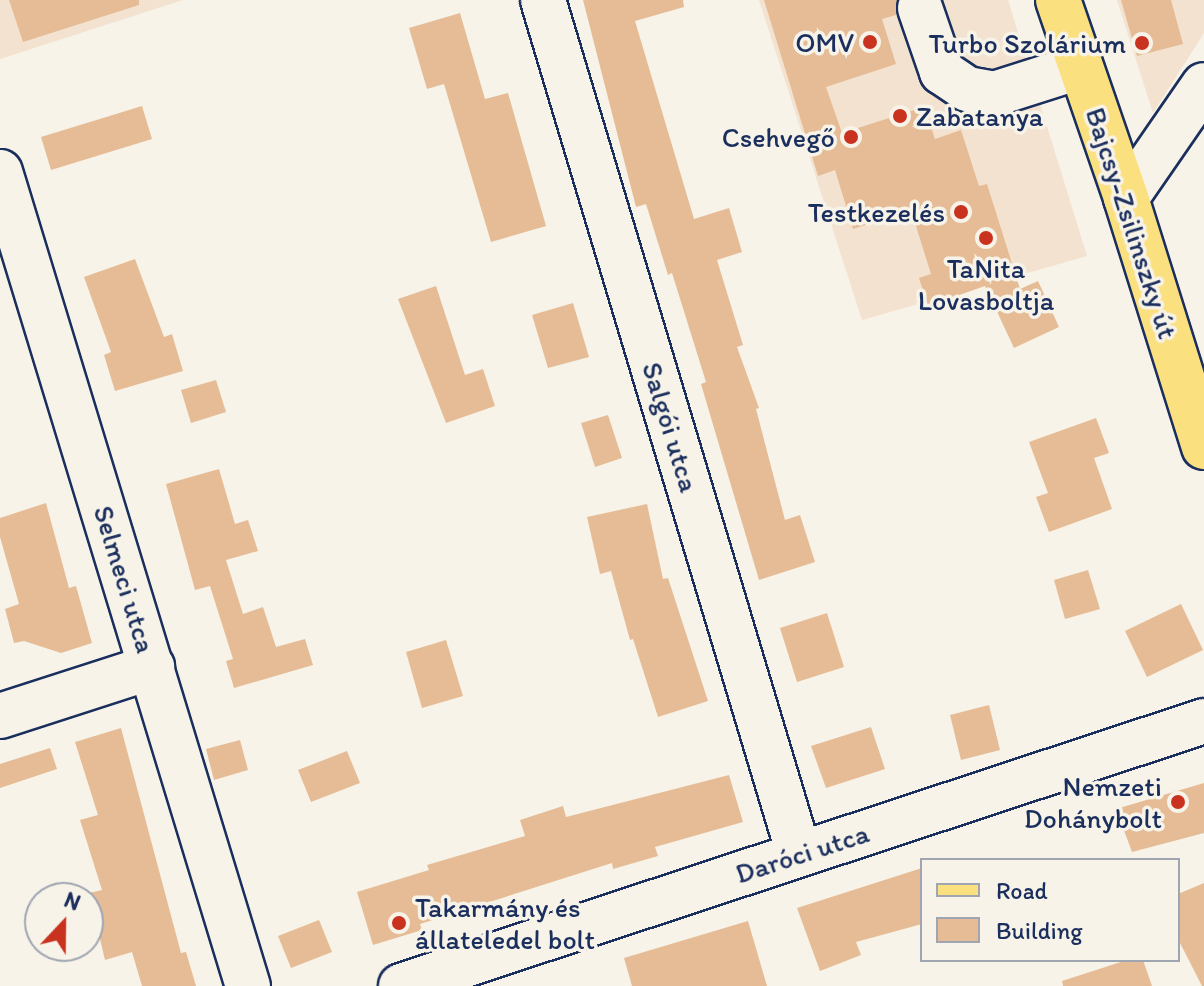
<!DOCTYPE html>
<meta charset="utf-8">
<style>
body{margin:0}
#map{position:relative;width:1204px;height:986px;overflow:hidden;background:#f7f3e8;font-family:Itim,sans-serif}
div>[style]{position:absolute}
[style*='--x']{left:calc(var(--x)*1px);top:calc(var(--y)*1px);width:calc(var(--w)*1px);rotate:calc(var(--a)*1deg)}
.built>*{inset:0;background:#f2e2cf}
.building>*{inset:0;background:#e6bc96}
.roads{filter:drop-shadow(2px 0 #1b2f5e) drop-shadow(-2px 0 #1b2f5e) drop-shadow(0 2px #1b2f5e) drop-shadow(0 -2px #1b2f5e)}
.minor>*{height:44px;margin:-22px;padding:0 22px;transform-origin:22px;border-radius:22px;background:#f7f3e8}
.major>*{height:44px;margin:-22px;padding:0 22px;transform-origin:22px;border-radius:22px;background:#fbe080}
.dots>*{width:22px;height:22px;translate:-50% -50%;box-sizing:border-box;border:4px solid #f7f3e8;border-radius:50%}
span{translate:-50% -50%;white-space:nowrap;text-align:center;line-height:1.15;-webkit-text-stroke:7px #f7f3e8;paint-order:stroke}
.poi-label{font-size:28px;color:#1b2f5e}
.right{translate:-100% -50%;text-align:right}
.left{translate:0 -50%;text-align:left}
.street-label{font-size:28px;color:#1b2f5e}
.legend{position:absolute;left:920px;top:858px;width:260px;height:104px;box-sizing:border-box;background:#f7f3e8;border:2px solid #9fa5b1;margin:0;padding:10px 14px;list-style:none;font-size:24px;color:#1b2f5e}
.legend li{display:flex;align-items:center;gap:16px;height:40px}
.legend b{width:40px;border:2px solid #9fa5b1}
.north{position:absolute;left:24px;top:882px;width:80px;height:80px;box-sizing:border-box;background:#f7f3e8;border:2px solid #9fa5b1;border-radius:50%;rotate:22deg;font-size:22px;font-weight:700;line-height:32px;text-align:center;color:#1b2f5e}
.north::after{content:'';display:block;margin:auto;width:28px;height:36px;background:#c8321e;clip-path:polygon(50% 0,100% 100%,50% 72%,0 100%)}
</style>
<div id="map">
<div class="built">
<div style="clip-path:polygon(0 0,183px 0,0 59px)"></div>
<div style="clip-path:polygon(759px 0,1008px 0,1087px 256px,862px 320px)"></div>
<div style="clip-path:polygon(1117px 0,1204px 0,1204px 33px,1153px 113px)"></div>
</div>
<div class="building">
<div style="clip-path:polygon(9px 0,139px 0,139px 5px,23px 42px)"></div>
<div style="clip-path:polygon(583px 0,683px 0,684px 7px,635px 21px,694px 219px,729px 208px,742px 252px,717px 260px,743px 345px,737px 347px,759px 408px,756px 409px,785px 520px,800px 515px,815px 562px,759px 580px,701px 384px,706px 382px,672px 273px,668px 275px,646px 204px,636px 207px)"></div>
<div style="clip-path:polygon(764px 0,897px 0,896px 15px,882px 19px,896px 64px,826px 87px,842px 133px,924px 107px,935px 139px,961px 130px,979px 186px,987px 184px,1020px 289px,1038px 281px,1059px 327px,1014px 348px,985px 286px,928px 306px,919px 278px,931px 274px,911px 210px,853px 229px,835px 170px,818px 176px)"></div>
<div style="clip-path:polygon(1121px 0,1171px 0,1183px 44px,1137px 56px)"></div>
<div style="clip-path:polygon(460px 13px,485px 99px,508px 93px,546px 226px,491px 242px,444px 84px,427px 89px,409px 28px)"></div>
<div style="clip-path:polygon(142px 106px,152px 139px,51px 170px,41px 137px)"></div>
<div style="clip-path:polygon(135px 259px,164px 337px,172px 334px,183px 371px,115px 391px,104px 355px,111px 352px,84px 277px)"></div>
<div style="clip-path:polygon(436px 286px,465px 375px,483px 369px,495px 406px,446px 423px,398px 299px)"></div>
<div style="clip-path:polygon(573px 303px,589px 357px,548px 368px,532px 315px)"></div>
<div style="clip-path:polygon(216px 380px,226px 412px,191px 423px,181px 390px)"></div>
<div style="clip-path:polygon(608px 415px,622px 458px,595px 467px,581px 423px)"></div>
<div style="clip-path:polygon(1096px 418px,1109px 453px,1094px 458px,1112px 509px,1049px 532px,1036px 497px,1048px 493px,1029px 442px)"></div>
<div style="clip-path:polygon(219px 469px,235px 524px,248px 520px,258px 551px,226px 560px,243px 614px,263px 607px,276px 647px,305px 639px,313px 665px,234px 688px,226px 661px,233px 659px,210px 586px,195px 590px,166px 484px)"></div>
<div style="clip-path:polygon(46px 503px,69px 588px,76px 586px,92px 643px,61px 653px,24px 641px,14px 643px,5px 609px,19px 604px,0 537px,0 518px)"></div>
<div style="clip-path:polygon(647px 504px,663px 579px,668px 578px,708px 701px,658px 717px,633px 639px,630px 640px,611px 571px,600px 574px,587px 517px)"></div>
<div style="clip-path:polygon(1088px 570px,1100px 609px,1065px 619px,1054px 580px)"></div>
<div style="clip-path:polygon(1181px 604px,1203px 650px,1147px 677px,1125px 631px)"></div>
<div style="clip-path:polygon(827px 613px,844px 667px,797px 682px,780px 628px)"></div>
<div style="clip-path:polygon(446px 640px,463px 696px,422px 708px,406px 652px)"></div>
<div style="clip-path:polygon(989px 705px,1000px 750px,961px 760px,950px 715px)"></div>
<div style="clip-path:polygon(871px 727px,885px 769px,826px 788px,811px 746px)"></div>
<div style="clip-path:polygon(121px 728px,181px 953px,186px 952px,196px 986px,142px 986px,132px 952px,105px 960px,89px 893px,102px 890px,80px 820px,98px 815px,75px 742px)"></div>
<div style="clip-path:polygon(240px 740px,248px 770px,214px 780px,206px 749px)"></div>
<div style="clip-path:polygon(50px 748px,57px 769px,0 788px,0 764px)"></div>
<div style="clip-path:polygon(347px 751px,360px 783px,311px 802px,298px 770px)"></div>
<div style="clip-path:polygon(729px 775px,743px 822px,655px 847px,658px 856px,613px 869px,612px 863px,420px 924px,422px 930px,373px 945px,357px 892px,429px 870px,427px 865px,525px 836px,520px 820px,563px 806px,566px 817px)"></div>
<div style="clip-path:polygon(1204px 783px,1204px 833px,1132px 852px,1116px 809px)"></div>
<div style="clip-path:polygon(922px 868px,922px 924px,856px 942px,861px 955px,820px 971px,797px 908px)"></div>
<div style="clip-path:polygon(1204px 883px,1204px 986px,1202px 986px,1178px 939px,1178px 894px)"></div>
<div style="clip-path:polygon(319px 920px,332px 952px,291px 968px,278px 936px)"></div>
<div style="clip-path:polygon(748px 921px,767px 986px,632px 986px,624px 958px)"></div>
<div style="clip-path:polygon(1127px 960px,1143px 960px,1152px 986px,1063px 986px,1062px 981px)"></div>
</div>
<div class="roads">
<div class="minor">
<div style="--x:543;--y:0;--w:892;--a:73.31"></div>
<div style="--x:920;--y:8;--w:68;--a:71"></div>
<div style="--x:942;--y:72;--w:30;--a:34"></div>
<div style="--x:967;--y:89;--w:27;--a:10"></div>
<div style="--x:994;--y:94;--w:89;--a:-17.6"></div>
<div style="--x:0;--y:172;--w:851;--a:73.06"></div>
<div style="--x:1126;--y:198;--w:137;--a:-55.4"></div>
<div style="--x:0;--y:716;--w:160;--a:-17.9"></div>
<div style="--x:401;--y:986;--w:846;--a:-18.26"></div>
</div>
<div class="major">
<div style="--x:1058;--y:0;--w:209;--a:71"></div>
<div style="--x:1126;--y:198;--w:261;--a:72.6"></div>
</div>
</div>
<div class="dots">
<div style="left:870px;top:42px;background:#c8321e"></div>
<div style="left:1142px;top:43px;background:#c8321e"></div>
<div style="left:900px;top:116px;background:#c8321e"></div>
<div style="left:851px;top:137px;background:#c8321e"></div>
<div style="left:961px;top:212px;background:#c8321e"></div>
<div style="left:986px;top:238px;background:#c8321e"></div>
<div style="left:1178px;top:802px;background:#c8321e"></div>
<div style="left:399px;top:923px;background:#c8321e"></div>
</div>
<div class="poi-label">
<span class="right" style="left:854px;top:42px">OMV</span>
<span class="right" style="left:1126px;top:43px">Turbo Szolárium</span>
<span class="left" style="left:916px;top:116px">Zabatanya</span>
<span class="right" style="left:835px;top:137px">Csehvegő</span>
<span class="right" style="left:945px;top:212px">Testkezelés</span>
<span style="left:986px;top:284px">TaNita<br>Lovasboltja</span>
<span class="right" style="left:1162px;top:802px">Nemzeti<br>Dohánybolt</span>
<span class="left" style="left:415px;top:923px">Takarmány és<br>állateledel bolt</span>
</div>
<div class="street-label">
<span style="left:1132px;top:223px;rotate:72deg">Bajcsy-Zsilinszky út</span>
<span style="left:671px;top:427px;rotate:73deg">Salgói utca</span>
<span style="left:125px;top:579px;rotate:73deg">Selmeci utca</span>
<span style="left:802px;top:853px;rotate:-18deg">Daróci utca</span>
</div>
<ul class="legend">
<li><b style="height:10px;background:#fbe080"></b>Road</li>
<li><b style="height:22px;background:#e6bc96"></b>Building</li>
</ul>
<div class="north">N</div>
</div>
